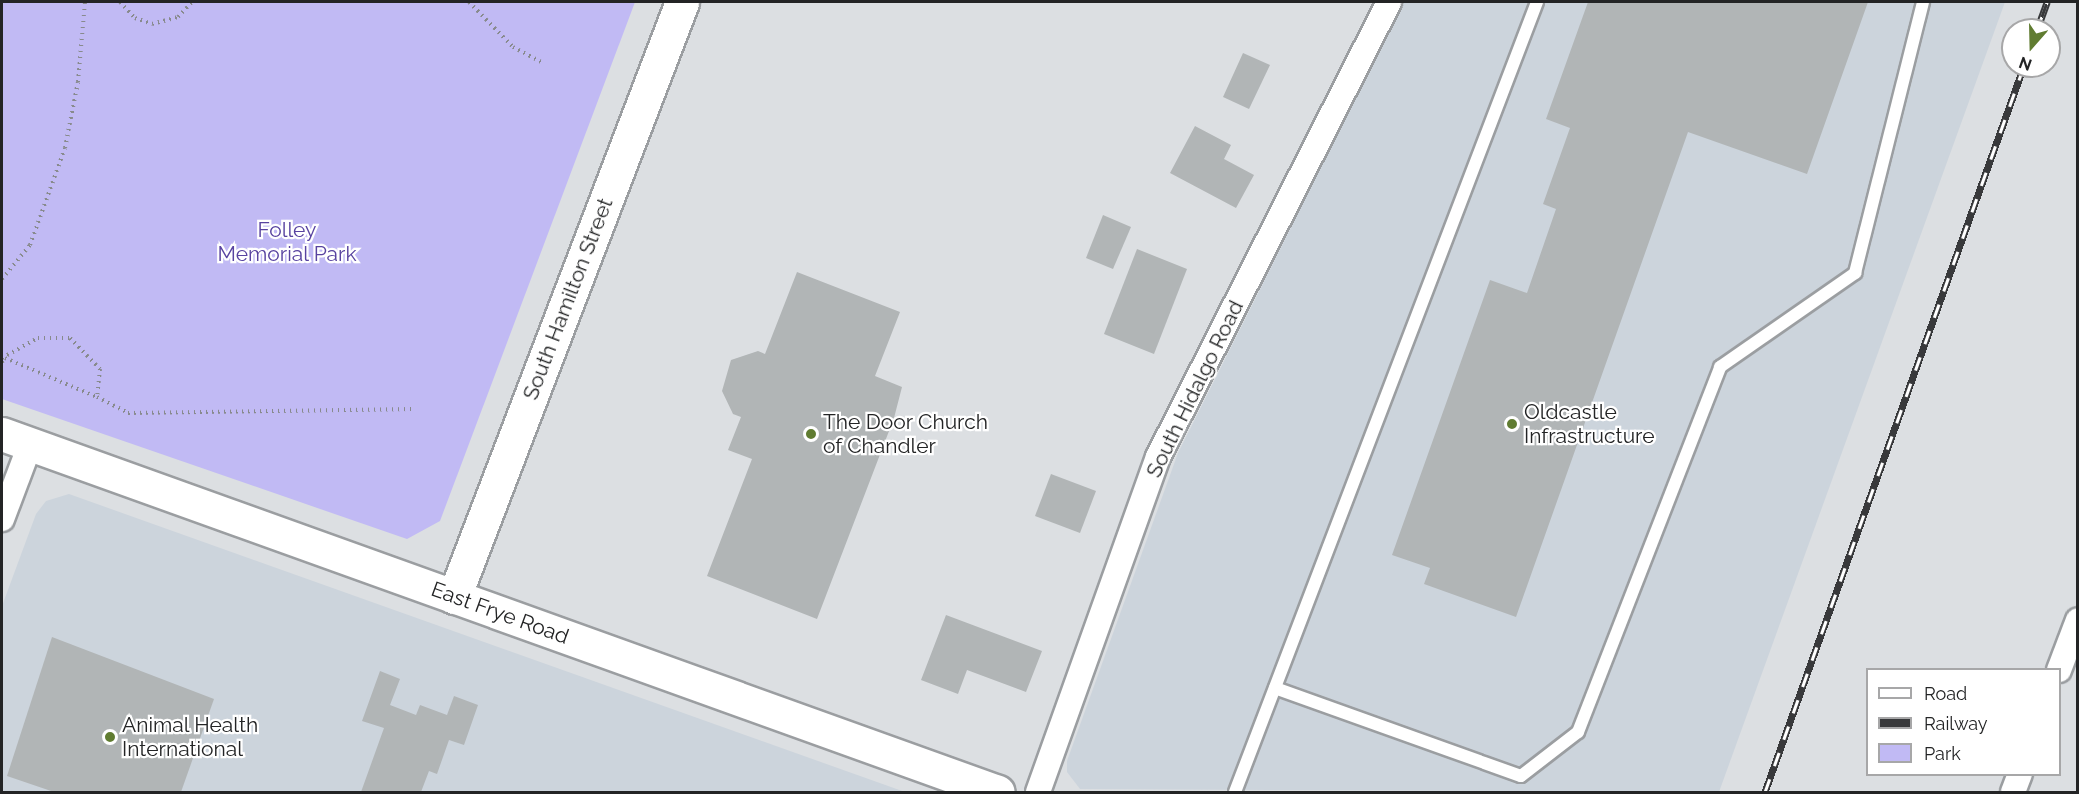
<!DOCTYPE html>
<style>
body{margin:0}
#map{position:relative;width:2079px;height:794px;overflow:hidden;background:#dcdfe2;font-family:Raleway,sans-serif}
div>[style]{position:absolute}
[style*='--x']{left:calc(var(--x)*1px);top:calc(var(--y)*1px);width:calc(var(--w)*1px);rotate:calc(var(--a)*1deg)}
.built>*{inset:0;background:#ccd4dc}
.green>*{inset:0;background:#c1baf4}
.building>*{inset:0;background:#b1b5b6}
.path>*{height:4px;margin-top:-2px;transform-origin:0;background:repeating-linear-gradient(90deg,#888a8d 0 1.5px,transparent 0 6px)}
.roads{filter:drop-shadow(2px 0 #9b9ea1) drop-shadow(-2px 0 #9b9ea1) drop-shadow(0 2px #9b9ea1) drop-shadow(0 -2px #9b9ea1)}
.lane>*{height:12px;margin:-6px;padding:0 6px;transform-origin:6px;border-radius:6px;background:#fff}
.street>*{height:24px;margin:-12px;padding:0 12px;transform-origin:12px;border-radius:12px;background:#fff}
.secondary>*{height:33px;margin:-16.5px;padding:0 16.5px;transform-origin:16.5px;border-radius:16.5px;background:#fff}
.rail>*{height:7px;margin-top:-3.5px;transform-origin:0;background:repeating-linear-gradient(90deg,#fff 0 14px,#38393b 0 28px);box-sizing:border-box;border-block:2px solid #38393b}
.dots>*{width:16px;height:16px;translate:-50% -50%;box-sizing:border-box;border:3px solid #fff;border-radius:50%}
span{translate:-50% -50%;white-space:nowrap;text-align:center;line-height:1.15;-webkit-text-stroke:4.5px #fff;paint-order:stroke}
.park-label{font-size:21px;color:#5843a0}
.street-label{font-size:21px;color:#232425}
.poi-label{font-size:21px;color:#232425}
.left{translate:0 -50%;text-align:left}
.frame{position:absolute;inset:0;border:3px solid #232425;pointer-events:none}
.legend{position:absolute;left:1866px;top:668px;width:195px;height:108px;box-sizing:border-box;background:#fff;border:2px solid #a7a7a8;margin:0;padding:8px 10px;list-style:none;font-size:18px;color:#232425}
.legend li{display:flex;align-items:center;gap:12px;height:30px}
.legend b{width:30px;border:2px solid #a7a7a8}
.north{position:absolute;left:2001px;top:18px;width:60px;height:60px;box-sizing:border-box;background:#fff;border:2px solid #a7a7a8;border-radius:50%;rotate:200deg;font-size:16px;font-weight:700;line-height:24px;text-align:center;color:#232425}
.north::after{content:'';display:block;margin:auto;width:21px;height:27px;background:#607c31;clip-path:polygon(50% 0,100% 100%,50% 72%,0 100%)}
</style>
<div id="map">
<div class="built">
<div style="clip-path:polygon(1404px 2px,2005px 2px,1719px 792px,1080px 789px,1067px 772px,1067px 761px,1178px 453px)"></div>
<div style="clip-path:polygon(69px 494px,905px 792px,2px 792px,2px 606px,36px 514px,46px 501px)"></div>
</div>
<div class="green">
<div style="clip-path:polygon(2px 2px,635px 2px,440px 521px,407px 539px,2px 399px)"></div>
</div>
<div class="building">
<div style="clip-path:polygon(1588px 2px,1868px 2px,1807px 174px,1688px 132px,1516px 617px,1424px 584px,1430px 568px,1392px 555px,1490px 280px,1527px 293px,1556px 209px,1543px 204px,1570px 128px,1546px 119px)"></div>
<div style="clip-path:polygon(1243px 53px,1270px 65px,1249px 109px,1223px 97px)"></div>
<div style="clip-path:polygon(1195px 126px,1231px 145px,1224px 159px,1254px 175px,1236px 208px,1170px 173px)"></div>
<div style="clip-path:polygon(1103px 215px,1131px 227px,1113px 269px,1086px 258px)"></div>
<div style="clip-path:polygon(1137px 249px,1187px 269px,1154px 354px,1104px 334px)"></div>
<div style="clip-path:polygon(797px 272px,900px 312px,875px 376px,902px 387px,894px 418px,817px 619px,707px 576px,752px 459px,728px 450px,741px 417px,733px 414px,722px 391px,731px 360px,758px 351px,765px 354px)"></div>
<div style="clip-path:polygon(1051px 474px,1096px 491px,1080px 533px,1035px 516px)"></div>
<div style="clip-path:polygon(946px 615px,1042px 651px,1026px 692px,967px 670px,958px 694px,921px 680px)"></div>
<div style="clip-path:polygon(52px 637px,214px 699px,181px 792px,54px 792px,7px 776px)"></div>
<div style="clip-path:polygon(380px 671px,400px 679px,390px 705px,416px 715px,420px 705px,447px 715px,454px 696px,478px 705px,464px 745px,449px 740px,437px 774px,429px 771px,421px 792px,361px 792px,384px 728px,362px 721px)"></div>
</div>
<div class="path">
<div style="--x:120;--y:2;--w:22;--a:47"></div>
<div style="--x:135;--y:18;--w:18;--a:19"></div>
<div style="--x:152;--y:24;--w:27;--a:-15"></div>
<div style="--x:178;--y:17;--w:21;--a:-47"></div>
<div style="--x:469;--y:2;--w:63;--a:45.6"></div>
<div style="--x:513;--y:47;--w:34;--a:28"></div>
<div style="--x:2;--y:279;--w:44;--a:-50.5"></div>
<div style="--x:30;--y:245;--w:103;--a:-70.2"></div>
<div style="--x:65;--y:148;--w:67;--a:-78.9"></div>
<div style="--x:78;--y:82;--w:80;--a:-85"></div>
<div style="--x:2;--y:358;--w:41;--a:-29.1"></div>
<div style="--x:38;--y:338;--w:32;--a:0"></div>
<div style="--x:70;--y:338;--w:43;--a:45.9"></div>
<div style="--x:100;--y:369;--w:28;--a:96"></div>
<div style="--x:97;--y:397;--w:35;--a:27"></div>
<div style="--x:128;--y:413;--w:284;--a:-0.8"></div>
<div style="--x:2;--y:362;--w:5;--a:-53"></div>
<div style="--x:5;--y:358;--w:100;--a:23"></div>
</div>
<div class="roads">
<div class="lane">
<div style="--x:1275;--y:688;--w:261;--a:19.7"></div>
<div style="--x:1521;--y:776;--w:72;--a:-37.7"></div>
<div style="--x:1578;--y:732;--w:392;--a:-68.7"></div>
<div style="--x:1720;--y:367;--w:165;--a:-34.8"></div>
<div style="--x:1855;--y:273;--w:279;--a:-75.9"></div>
<div style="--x:1235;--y:792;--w:846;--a:-69.08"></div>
</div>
<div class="street">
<div style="--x:2;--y:519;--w:79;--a:-69.3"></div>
<div style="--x:2059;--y:670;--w:53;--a:-69.2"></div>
<div style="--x:1038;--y:792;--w:356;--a:-70.3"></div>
<div style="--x:1158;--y:457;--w:510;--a:-63.08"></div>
<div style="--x:2013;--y:792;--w:19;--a:-69"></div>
</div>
<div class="secondary">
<div style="--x:2;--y:434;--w:1058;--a:19.77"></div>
<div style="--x:454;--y:597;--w:637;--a:-69.03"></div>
</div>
</div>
<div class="rail">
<div style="--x:2037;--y:30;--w:30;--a:-70"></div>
<div style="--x:1765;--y:792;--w:771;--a:-70.37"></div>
</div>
<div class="dots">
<div style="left:1512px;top:424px;background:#607c31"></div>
<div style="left:811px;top:434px;background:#607c31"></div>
<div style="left:110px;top:737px;background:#607c31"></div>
</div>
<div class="park-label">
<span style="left:287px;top:242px">Folley<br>Memorial Park</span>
</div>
<div class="street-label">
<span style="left:568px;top:299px;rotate:-69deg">South Hamilton Street</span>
<span style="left:1195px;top:389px;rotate:-64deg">South Hidalgo Road</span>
<span style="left:500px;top:613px;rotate:20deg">East Frye Road</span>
</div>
<div class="poi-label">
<span class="left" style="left:1524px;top:424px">Oldcastle<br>Infrastructure</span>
<span class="left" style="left:823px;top:434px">The Door Church<br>of Chandler</span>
<span class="left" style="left:122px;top:737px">Animal Health<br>International</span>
</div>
<div class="frame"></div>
<ul class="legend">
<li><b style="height:8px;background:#fff"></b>Road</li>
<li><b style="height:8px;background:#38393b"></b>Railway</li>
<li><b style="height:16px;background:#c1baf4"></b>Park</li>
</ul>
<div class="north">N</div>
</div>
